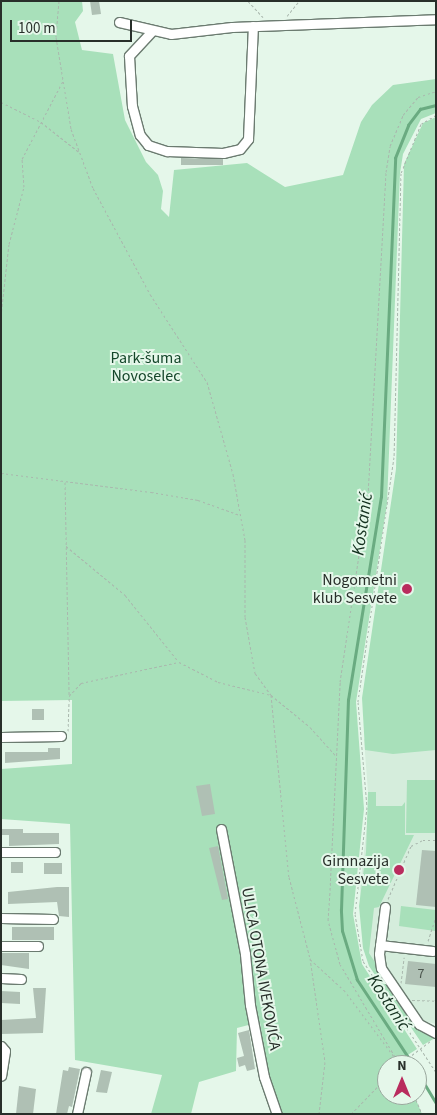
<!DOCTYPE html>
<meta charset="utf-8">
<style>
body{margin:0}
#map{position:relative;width:437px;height:1115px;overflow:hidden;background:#e5f7ea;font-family:"Source Sans 3",sans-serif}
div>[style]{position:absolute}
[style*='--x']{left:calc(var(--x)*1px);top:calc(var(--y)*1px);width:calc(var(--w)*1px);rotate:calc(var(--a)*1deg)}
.built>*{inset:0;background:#d5eddc}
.green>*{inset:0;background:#a8e0ba}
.stream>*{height:2.5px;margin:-1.25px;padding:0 1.25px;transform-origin:1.25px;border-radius:1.25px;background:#6aab81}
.building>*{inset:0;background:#afc0b4}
.path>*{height:1px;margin-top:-0.5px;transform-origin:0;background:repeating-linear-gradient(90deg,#a9b7ad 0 2.5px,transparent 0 5px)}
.roads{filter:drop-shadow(1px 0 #6b7b70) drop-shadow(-1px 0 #6b7b70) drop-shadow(0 1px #6b7b70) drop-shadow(0 -1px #6b7b70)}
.minor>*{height:9px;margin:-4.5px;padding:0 4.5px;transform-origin:4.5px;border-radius:4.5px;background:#fff}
.dots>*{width:14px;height:14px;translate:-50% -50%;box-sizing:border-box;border:2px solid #e5f7ea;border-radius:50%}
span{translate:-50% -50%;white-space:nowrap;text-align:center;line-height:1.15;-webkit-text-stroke:4px #e5f7ea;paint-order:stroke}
.number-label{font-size:14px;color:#4a534c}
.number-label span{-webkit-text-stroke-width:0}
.park-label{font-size:16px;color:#14462a}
.poi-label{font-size:16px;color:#282f2a}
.right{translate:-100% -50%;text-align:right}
.street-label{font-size:16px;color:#282f2a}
.water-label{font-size:18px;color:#13301e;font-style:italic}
.frame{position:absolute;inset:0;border:2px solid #282f2a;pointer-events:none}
.north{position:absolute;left:377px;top:1055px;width:50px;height:50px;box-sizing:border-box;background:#e5f7ea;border:1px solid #99a79d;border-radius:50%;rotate:0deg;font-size:14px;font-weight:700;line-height:20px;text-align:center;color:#282f2a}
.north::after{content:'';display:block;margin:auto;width:18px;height:22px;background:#b92c5e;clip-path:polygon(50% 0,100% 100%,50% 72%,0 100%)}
.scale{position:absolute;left:10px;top:20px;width:122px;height:22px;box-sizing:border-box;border:2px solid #282f2a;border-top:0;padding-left:6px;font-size:15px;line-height:18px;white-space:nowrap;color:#282f2a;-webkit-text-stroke:4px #e5f7ea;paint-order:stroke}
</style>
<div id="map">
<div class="built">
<div style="clip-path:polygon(364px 739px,436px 742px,436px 1024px,402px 1016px,369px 966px,363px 948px,360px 888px,369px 806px)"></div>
</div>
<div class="green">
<div style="clip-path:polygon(1px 1px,82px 1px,83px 11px,75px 22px,82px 50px,113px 54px,125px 120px,146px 162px,158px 175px,163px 191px,161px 209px,169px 217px,174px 170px,247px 163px,285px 187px,343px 175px,361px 122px,372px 105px,393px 85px,436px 79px,436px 113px,421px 119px,403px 154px,400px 173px,387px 504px,356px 702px,364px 809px,353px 914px,362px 964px,417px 1049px,400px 1060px,402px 1065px,387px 1065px,387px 1095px,414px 1095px,422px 1114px,282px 1114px,268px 1083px,260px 1022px,237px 1028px,236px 1071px,199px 1082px,191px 1114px,151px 1114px,162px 1075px,75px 1060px,70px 824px,1px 819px,1px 769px,72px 764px,72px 700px,1px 701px)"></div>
<div style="clip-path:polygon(436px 117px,436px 750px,393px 754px,365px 750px,362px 698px,396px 469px,404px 164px,423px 123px)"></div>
<div style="clip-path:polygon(407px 780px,436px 780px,436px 833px,406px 833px)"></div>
<div style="clip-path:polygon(368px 792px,376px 792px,376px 806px,402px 806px,405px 802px,405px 835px,414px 835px,379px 907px,374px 908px,369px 953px,418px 1029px,435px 1038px,423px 1045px,369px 966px,363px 948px,359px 906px,366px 852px)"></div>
<div style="clip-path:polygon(401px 906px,436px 910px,435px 931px,399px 926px)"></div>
</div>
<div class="stream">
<div style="--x:413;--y:1065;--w:102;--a:-123.4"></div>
<div style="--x:357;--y:980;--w:51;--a:-107"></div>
<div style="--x:342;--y:931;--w:21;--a:-93"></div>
<div style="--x:341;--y:910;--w:210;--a:-88.1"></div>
<div style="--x:348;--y:700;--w:206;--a:-80.8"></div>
<div style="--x:381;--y:497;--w:339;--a:-87.6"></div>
<div style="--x:395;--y:158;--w:35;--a:-68"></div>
<div style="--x:408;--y:125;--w:20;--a:-53"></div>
<div style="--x:420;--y:109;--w:16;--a:-14"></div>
<div style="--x:417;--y:1071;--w:37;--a:59"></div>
</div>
<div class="building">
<div style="clip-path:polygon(90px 1px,99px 1px,101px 14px,92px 15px)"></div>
<div style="clip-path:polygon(181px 158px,223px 159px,223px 165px,181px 165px)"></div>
<div style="clip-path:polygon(32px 709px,44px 709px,44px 720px,32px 720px)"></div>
<div style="clip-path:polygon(48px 748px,60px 748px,60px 759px,5px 763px,5px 752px,48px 752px)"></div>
<div style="clip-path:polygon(210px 784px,215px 814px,202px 816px,196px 786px)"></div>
<div style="clip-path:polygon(1px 829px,23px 829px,23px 833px,59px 833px,59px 844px,9px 846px,9px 835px,1px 835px)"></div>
<div style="clip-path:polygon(218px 846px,228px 899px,222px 900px,209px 848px)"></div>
<div style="clip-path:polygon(422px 850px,436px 851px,436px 907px,416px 905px)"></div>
<div style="clip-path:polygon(11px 862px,23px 862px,23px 873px,11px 873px)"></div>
<div style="clip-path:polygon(44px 863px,62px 863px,62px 874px,44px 874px)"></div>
<div style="clip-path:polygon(57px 887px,69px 887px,69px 917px,59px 916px,57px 902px,8px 904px,8px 892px)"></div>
<div style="clip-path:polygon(12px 927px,54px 927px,54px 940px,12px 940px)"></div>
<div style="clip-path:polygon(1px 953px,29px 953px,29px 969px,1px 965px)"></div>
<div style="clip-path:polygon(408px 961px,436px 964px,436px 987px,405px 984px)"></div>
<div style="clip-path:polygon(33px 988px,46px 988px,43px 1033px,1px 1034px,1px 1020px,36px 1018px)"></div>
<div style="clip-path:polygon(1px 991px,20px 992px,20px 1004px,1px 1003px)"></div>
<div style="clip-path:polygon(249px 1030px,255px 1069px,247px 1071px,245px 1065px,239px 1067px,237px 1058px,244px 1056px,238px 1033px)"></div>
<div style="clip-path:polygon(69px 1067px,80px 1069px,72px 1107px,69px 1106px,67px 1114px,56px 1114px,63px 1070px,68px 1071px)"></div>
<div style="clip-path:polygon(101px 1070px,112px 1072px,107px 1093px,96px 1092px)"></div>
<div style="clip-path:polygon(19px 1086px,36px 1089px,33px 1114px,16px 1114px)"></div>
</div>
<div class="path">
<div style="--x:59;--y:1;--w:36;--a:95"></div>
<div style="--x:56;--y:37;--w:93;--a:80.7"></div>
<div style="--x:71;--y:129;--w:63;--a:69.6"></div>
<div style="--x:93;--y:188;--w:120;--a:61.7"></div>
<div style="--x:150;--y:294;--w:105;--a:57.1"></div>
<div style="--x:207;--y:382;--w:96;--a:74.2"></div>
<div style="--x:233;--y:474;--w:67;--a:79.7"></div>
<div style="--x:245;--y:540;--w:77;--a:90"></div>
<div style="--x:245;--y:617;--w:57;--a:79.9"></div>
<div style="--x:255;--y:673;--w:27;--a:54"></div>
<div style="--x:271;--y:695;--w:50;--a:39.4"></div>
<div style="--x:310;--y:727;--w:38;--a:48"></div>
<div style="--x:248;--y:1;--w:22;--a:47"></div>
<div style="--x:287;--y:16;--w:19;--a:-51"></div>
<div style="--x:1;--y:102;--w:45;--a:26.6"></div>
<div style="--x:41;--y:122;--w:48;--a:38.3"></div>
<div style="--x:436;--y:115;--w:17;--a:149"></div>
<div style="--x:421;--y:124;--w:53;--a:112.2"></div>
<div style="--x:401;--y:173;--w:284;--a:91.4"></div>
<div style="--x:394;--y:457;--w:248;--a:98.4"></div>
<div style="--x:358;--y:702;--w:105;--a:85.1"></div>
<div style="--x:367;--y:807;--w:108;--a:96.4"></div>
<div style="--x:355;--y:914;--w:48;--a:80.3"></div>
<div style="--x:363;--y:961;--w:133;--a:56.7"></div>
<div style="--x:1;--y:316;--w:72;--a:-83.7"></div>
<div style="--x:9;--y:244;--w:59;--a:-75.3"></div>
<div style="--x:24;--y:187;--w:28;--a:-94"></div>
<div style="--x:22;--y:159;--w:88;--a:-62.3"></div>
<div style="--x:1;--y:473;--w:151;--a:7.2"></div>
<div style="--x:151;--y:492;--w:48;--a:9.7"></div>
<div style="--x:198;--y:500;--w:45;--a:19.7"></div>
<div style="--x:65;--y:482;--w:213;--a:88.9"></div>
<div style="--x:66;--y:546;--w:77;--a:39.7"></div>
<div style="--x:125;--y:595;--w:85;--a:51.2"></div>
<div style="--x:68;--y:731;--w:35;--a:-88"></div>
<div style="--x:69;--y:696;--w:18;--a:-47"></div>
<div style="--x:81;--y:683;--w:100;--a:-12.1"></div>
<div style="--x:179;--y:662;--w:44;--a:27.1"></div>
<div style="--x:218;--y:682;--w:55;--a:13.8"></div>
<div style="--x:271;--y:695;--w:183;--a:84.4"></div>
<div style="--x:289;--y:877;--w:84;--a:75.5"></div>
<div style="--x:310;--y:958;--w:105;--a:81.8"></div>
<div style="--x:325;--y:1062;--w:52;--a:96.6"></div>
<div style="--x:388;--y:899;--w:58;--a:-66.5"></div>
<div style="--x:411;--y:846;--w:13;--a:-27"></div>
<div style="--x:423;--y:840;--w:13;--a:0"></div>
<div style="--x:428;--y:941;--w:25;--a:-72"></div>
<div style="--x:310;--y:959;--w:46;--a:42.4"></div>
<div style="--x:344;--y:990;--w:90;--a:53.1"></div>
<div style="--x:401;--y:983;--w:26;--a:-83"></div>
<div style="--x:412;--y:1000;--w:24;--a:2"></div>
<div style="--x:400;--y:1064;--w:40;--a:-37"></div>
<div style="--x:400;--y:1065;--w:117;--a:-120.7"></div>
<div style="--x:340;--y:964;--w:46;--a:-105.3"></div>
<div style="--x:328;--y:920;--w:30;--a:-86"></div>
<div style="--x:330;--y:890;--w:208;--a:-87.2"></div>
<div style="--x:340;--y:682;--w:189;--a:-81.5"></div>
<div style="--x:368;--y:495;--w:324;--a:-86.8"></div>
<div style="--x:386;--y:172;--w:26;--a:-81"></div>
<div style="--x:390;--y:146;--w:34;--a:-67"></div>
<div style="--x:403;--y:115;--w:23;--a:-50"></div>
<div style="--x:418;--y:97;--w:19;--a:-18"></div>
<div style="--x:414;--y:1095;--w:21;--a:67"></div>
<div style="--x:351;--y:1114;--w:52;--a:-45.8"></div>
</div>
<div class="roads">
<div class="minor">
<div style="--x:119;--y:22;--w:53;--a:13"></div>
<div style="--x:171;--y:34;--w:61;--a:-6.5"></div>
<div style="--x:232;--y:27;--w:204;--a:-2.2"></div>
<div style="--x:152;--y:31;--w:34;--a:133"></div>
<div style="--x:129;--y:56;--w:50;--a:86.6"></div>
<div style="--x:132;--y:106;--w:30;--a:75"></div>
<div style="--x:140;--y:135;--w:13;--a:51"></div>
<div style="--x:148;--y:145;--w:20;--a:18"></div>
<div style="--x:167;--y:151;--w:56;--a:2"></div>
<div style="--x:223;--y:153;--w:17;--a:-13"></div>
<div style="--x:240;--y:149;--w:13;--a:-51"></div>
<div style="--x:248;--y:139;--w:113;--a:-87.5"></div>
<div style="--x:1;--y:737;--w:60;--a:-1"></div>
<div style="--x:221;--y:829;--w:127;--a:79.1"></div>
<div style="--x:245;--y:954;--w:51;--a:84.4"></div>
<div style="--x:250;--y:1005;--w:73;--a:79"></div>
<div style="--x:264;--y:1077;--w:39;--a:71"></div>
<div style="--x:1;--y:852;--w:54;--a:0"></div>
<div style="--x:385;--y:907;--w:47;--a:97.3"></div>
<div style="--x:379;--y:954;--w:14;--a:82"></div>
<div style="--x:381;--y:968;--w:68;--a:55.8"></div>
<div style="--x:419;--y:1024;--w:19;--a:28"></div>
<div style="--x:1;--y:918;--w:52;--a:1.1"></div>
<div style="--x:380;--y:945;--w:53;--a:6.5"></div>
<div style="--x:1;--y:946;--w:37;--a:0"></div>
<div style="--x:1;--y:978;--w:20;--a:3"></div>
<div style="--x:1;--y:1046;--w:6;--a:51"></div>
<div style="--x:5;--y:1051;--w:25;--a:99"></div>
<div style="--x:77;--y:1114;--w:43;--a:-77.9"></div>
</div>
</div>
<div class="dots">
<div style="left:407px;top:589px;background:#b92c5e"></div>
<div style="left:399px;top:870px;background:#b92c5e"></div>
</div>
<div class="number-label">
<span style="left:421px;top:974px">7</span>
</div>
<div class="park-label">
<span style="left:146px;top:367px">Park-šuma<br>Novoselec</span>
</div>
<div class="poi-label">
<span class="right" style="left:397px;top:589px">Nogometni<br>klub Sesvete</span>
<span class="right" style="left:389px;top:870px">Gimnazija<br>Sesvete</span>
</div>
<div class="street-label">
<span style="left:261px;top:969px;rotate:80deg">ULICA OTONA IVEKOVIĆA</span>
</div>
<div class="water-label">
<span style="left:363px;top:524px;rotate:-82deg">Kostanić</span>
<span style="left:388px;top:1003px;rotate:57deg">Kostanić</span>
</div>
<div class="frame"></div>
<div class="north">N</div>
<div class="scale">100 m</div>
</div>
